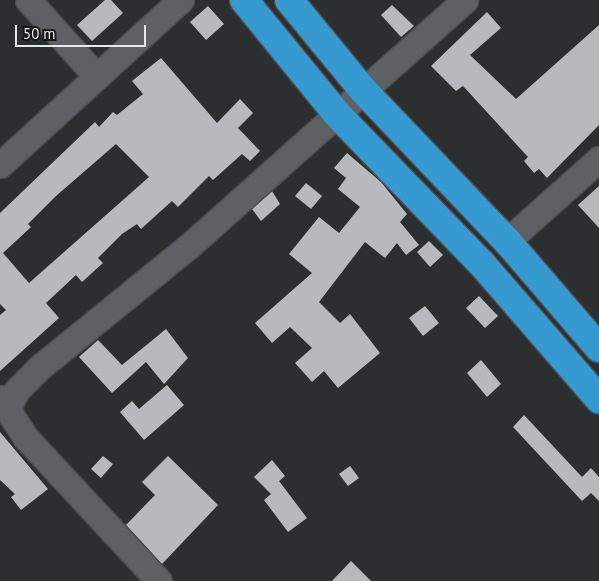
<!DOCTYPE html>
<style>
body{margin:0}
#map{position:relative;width:599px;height:581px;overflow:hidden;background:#2c2f30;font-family:"PT Sans",sans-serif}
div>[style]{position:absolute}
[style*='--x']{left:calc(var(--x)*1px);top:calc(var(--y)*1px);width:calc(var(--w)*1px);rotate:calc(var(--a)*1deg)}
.building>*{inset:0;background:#b7babc}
.roads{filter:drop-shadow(1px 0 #4c4e4f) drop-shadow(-1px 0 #4c4e4f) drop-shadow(0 1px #4c4e4f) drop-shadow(0 -1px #4c4e4f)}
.minor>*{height:25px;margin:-12.5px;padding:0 12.5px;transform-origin:12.5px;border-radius:12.5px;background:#5e6163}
.highway>*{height:28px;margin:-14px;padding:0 14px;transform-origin:14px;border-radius:14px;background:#369ad1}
span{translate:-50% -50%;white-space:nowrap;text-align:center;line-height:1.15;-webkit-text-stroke:5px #161717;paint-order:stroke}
.scale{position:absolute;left:15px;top:25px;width:131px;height:22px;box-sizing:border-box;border:2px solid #e8e9ea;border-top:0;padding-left:6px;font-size:15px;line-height:18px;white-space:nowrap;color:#e8e9ea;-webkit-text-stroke:4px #161717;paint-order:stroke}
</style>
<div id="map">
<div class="building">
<i style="clip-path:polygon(105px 0,111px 0,123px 13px,92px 41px,77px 25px)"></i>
<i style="clip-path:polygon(392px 5px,414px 26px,401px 37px,381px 15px)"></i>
<i style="clip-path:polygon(208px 6px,224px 24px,206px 40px,190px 22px)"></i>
<i style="clip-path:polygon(487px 12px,501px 28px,470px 55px,516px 99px,599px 25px,599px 125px,547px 178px,539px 169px,534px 173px,524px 161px,528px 157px,463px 86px,456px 91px,431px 66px)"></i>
<i style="clip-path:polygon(evenodd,161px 58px,217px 123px,240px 99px,253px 113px,238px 128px,260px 151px,250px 161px,242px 154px,213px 180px,209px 176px,178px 207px,172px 201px,141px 229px,137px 224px,122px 234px,98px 258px,103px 263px,82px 282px,76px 275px,46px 303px,59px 318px,0 371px,0 315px,6px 310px,0 304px,0 213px,95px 122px,99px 127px,113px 112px,117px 115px,143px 94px,132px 81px,161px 58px,116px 144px,149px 177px,29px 283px,3px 253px,31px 227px,28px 224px,56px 196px,116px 144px)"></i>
<i style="clip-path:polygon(347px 153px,381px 182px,407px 214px,400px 222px,419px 245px,406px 255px,397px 243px,385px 258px,365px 242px,319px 302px,340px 323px,350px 314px,380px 353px,338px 388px,324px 371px,312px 382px,295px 363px,312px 348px,290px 327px,272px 343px,255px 323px,312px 273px,289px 254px,319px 217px,339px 233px,360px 207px,338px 189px,346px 178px,334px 168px)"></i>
<i style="clip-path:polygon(306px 183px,322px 196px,311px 209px,295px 196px)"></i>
<i style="clip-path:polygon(599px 186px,599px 228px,578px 205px)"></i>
<i style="clip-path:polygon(272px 191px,280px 204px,261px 221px,252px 209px)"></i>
<i style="clip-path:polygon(429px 241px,443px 255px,430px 267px,417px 252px)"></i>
<i style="clip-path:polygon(479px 296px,498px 316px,485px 328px,466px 308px)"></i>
<i style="clip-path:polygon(425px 306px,439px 323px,423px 336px,409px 318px)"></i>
<i style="clip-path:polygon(166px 329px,188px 358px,164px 384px,146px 362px,112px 393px,79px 357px,98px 340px,122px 365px)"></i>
<i style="clip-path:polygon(481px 360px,501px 384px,487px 397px,467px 373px)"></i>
<i style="clip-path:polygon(167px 385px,184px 405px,144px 440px,120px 412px,132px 401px,139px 409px)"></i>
<i style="clip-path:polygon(524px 415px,582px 477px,591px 468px,599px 477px,599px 501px,591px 493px,582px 501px,513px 427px)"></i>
<i style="clip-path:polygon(0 432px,48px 489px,21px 510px,11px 497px,15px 494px,0 480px)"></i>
<i style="clip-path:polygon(103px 456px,113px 464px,101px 478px,91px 469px)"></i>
<i style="clip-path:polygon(168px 456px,218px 505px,162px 564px,126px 525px,155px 495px,142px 482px)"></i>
<i style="clip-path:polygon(272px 460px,285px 476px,279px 481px,307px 518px,288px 532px,264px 500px,271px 494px,254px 477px)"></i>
<i style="clip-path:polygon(350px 466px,359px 478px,348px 486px,339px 474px)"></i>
<i style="clip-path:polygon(351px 561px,371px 581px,332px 581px)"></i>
</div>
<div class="roads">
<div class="minor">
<i style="--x:28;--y:0;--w:103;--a:48.1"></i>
<i style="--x:0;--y:165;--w:245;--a:-42.4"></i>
<i style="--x:507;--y:241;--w:123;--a:-41.7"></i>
<i style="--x:0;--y:398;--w:48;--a:57"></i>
<i style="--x:26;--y:438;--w:195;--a:47.1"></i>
<i style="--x:9;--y:407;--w:17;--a:-66"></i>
<i style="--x:16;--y:391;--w:34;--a:-45"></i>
<i style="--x:40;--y:367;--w:192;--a:-39.1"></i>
<i style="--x:189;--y:246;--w:370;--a:-41.7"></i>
</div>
<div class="highway">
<i style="--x:244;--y:0;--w:146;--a:50.8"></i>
<i style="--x:336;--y:113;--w:210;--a:46"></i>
<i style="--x:482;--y:264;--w:179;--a:49.1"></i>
<i style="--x:289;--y:0;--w:117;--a:50.6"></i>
<i style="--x:363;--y:90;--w:209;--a:46.4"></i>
<i style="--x:507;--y:241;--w:141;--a:49.3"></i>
</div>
</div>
<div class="scale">50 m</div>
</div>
